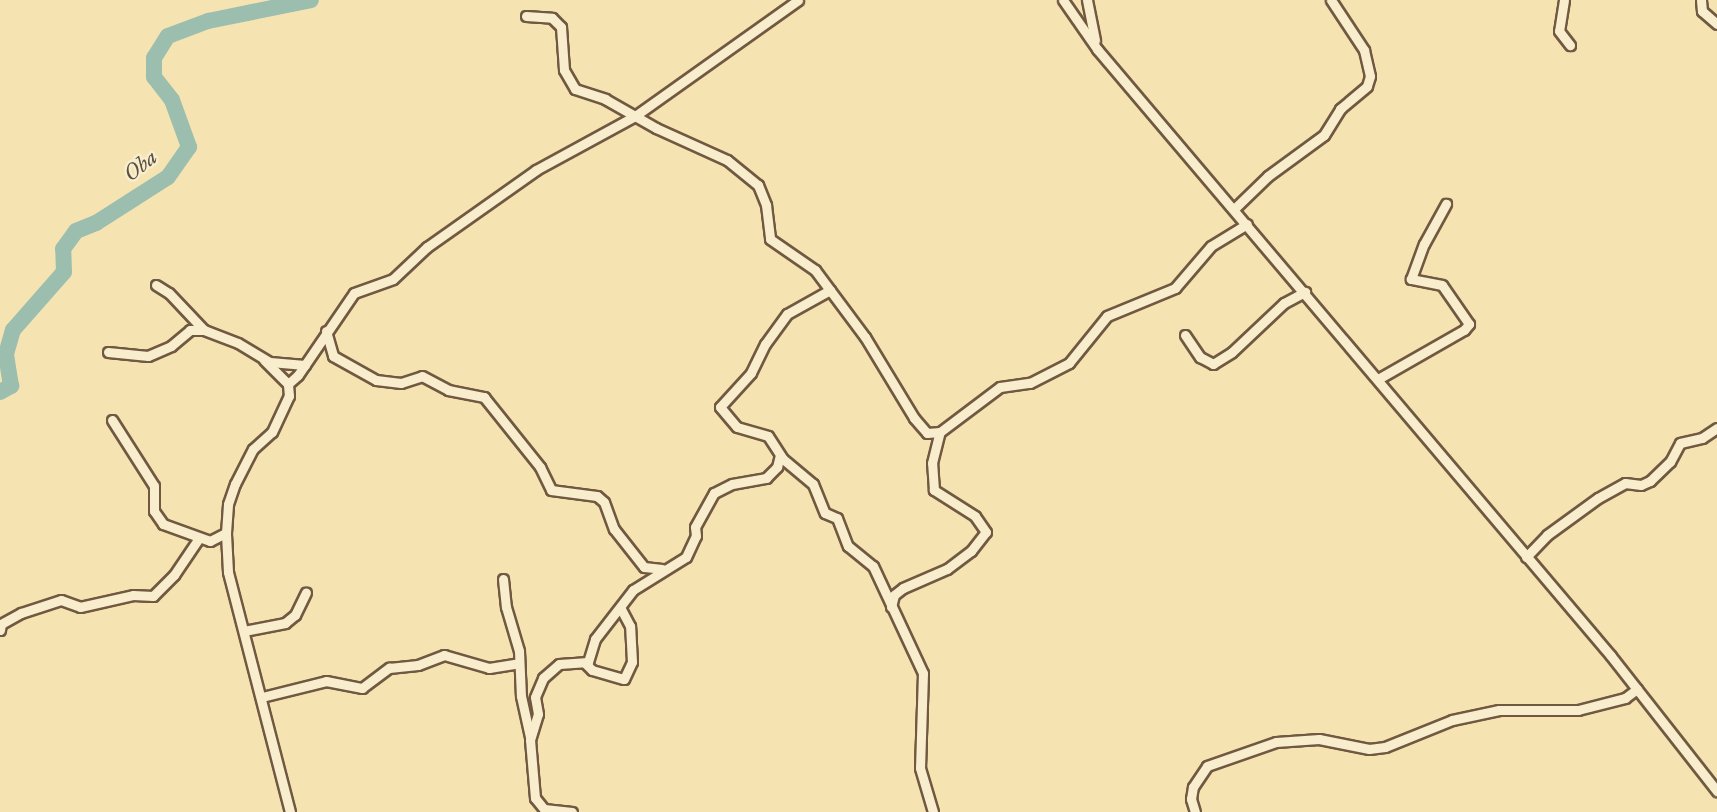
<!DOCTYPE html>
<style>
body{margin:0}
#map{position:relative;width:1717px;height:812px;overflow:hidden;background:#f5e4b1;font-family:"IM FELL Great Primer",serif}
div>[style]{position:absolute}
[style*='--x']{left:calc(var(--x)*1px);top:calc(var(--y)*1px);width:calc(var(--w)*1px);rotate:calc(var(--a)*1deg)}
.river>*{height:16px;margin:-8px;padding:0 8px;transform-origin:8px;border-radius:8px;background:#9cbeaf}
.roads{filter:drop-shadow(2px 0 #715941) drop-shadow(-2px 0 #715941) drop-shadow(0 2px #715941) drop-shadow(0 -2px #715941)}
.minor>*{height:9px;margin:-4.5px;padding:0 4.5px;transform-origin:4.5px;border-radius:4.5px;background:#f8edcc}
span{translate:-50% -50%;white-space:nowrap;text-align:center;line-height:1.15;-webkit-text-stroke:5px #f8edcc;paint-order:stroke}
.water-label{font-size:22px;color:#5b5041;font-style:italic}
</style>
<div id="map">
<div class="river">
<i style="--x:0;--y:392;--w:13;--a:-29"></i>
<i style="--x:11;--y:386;--w:32;--a:-99"></i>
<i style="--x:6;--y:354;--w:25;--a:-74"></i>
<i style="--x:13;--y:330;--w:77;--a:-48.7"></i>
<i style="--x:64;--y:272;--w:23;--a:-92"></i>
<i style="--x:63;--y:249;--w:22;--a:-54"></i>
<i style="--x:76;--y:231;--w:22;--a:-22"></i>
<i style="--x:96;--y:223;--w:85;--a:-32.6"></i>
<i style="--x:168;--y:177;--w:37;--a:-55"></i>
<i style="--x:189;--y:147;--w:50;--a:-109.9"></i>
<i style="--x:172;--y:100;--w:29;--a:-128"></i>
<i style="--x:154;--y:77;--w:19;--a:-90"></i>
<i style="--x:154;--y:58;--w:26;--a:-58"></i>
<i style="--x:168;--y:36;--w:43;--a:-20.6"></i>
<i style="--x:208;--y:21;--w:105;--a:-11.5"></i>
</div>
<div class="roads">
<div class="minor">
<i style="--x:1063;--y:0;--w:60;--a:55.2"></i>
<i style="--x:1097;--y:49;--w:795;--a:49.74"></i>
<i style="--x:1611;--y:656;--w:172;--a:51.9"></i>
<i style="--x:1087;--y:0;--w:41;--a:78.7"></i>
<i style="--x:1564;--y:0;--w:31;--a:99"></i>
<i style="--x:1559;--y:31;--w:18;--a:52"></i>
<i style="--x:1701;--y:0;--w:11;--a:85"></i>
<i style="--x:1702;--y:11;--w:20;--a:41"></i>
<i style="--x:526;--y:16;--w:26;--a:4"></i>
<i style="--x:552;--y:18;--w:13;--a:45"></i>
<i style="--x:561;--y:27;--w:43;--a:86"></i>
<i style="--x:564;--y:70;--w:22;--a:60"></i>
<i style="--x:575;--y:89;--w:32;--a:18"></i>
<i style="--x:605;--y:99;--w:59;--a:29.6"></i>
<i style="--x:656;--y:128;--w:78;--a:24.3"></i>
<i style="--x:727;--y:160;--w:40;--a:39"></i>
<i style="--x:758;--y:185;--w:22;--a:68"></i>
<i style="--x:766;--y:205;--w:34;--a:83"></i>
<i style="--x:770;--y:239;--w:55;--a:34.6"></i>
<i style="--x:815;--y:270;--w:84;--a:53.3"></i>
<i style="--x:865;--y:337;--w:95;--a:58.8"></i>
<i style="--x:914;--y:418;--w:20;--a:49"></i>
<i style="--x:927;--y:433;--w:13;--a:-4"></i>
<i style="--x:1234;--y:209;--w:47;--a:-44.1"></i>
<i style="--x:1268;--y:176;--w:69;--a:-36.2"></i>
<i style="--x:1324;--y:135;--w:31;--a:-58"></i>
<i style="--x:1340;--y:109;--w:35;--a:-40"></i>
<i style="--x:1367;--y:86;--w:10;--a:-73"></i>
<i style="--x:1370;--y:76;--w:27;--a:-103"></i>
<i style="--x:1364;--y:50;--w:60;--a:-123.4"></i>
<i style="--x:156;--y:285;--w:15;--a:32"></i>
<i style="--x:169;--y:293;--w:51;--a:46.6"></i>
<i style="--x:204;--y:330;--w:36;--a:21"></i>
<i style="--x:238;--y:343;--w:37;--a:31"></i>
<i style="--x:270;--y:362;--w:35;--a:5"></i>
<i style="--x:830;--y:290;--w:49;--a:150.8"></i>
<i style="--x:787;--y:314;--w:37;--a:126"></i>
<i style="--x:765;--y:344;--w:32;--a:116"></i>
<i style="--x:751;--y:373;--w:46;--a:132.4"></i>
<i style="--x:720;--y:407;--w:26;--a:50"></i>
<i style="--x:737;--y:427;--w:32;--a:16"></i>
<i style="--x:768;--y:436;--w:27;--a:57"></i>
<i style="--x:783;--y:459;--w:39;--a:40"></i>
<i style="--x:813;--y:484;--w:31;--a:68"></i>
<i style="--x:825;--y:513;--w:13;--a:23"></i>
<i style="--x:837;--y:518;--w:30;--a:69"></i>
<i style="--x:848;--y:546;--w:32;--a:39"></i>
<i style="--x:873;--y:566;--w:118;--a:65"></i>
<i style="--x:923;--y:673;--w:95;--a:91.8"></i>
<i style="--x:920;--y:768;--w:46;--a:73.5"></i>
<i style="--x:326;--y:331;--w:26;--a:74"></i>
<i style="--x:333;--y:356;--w:49;--a:29.2"></i>
<i style="--x:376;--y:380;--w:25;--a:7"></i>
<i style="--x:401;--y:383;--w:22;--a:-18"></i>
<i style="--x:422;--y:376;--w:30;--a:28"></i>
<i style="--x:448;--y:390;--w:37;--a:11"></i>
<i style="--x:484;--y:397;--w:90;--a:51.3"></i>
<i style="--x:540;--y:467;--w:25;--a:64"></i>
<i style="--x:551;--y:490;--w:46;--a:7.4"></i>
<i style="--x:597;--y:496;--w:9;--a:41"></i>
<i style="--x:604;--y:502;--w:29;--a:70"></i>
<i style="--x:614;--y:529;--w:48;--a:51.7"></i>
<i style="--x:644;--y:567;--w:18;--a:6"></i>
<i style="--x:1185;--y:335;--w:27;--a:56"></i>
<i style="--x:1200;--y:357;--w:15;--a:28"></i>
<i style="--x:1213;--y:364;--w:22;--a:-32"></i>
<i style="--x:1232;--y:352;--w:71;--a:-43.3"></i>
<i style="--x:1284;--y:303;--w:24;--a:-28"></i>
<i style="--x:108;--y:352;--w:40;--a:5.7"></i>
<i style="--x:148;--y:356;--w:25;--a:-23"></i>
<i style="--x:171;--y:346;--w:25;--a:-40"></i>
<i style="--x:190;--y:330;--w:14;--a:0"></i>
<i style="--x:264;--y:360;--w:34;--a:45"></i>
<i style="--x:1378;--y:379;--w:99;--a:-29.7"></i>
<i style="--x:1464;--y:330;--w:8;--a:-50"></i>
<i style="--x:1469;--y:324;--w:47;--a:-124.7"></i>
<i style="--x:1442;--y:285;--w:32;--a:-169"></i>
<i style="--x:1411;--y:279;--w:37;--a:-70"></i>
<i style="--x:1424;--y:244;--w:46;--a:-61.2"></i>
<i style="--x:112;--y:420;--w:78;--a:57.5"></i>
<i style="--x:154;--y:486;--w:25;--a:90"></i>
<i style="--x:154;--y:511;--w:16;--a:55"></i>
<i style="--x:163;--y:524;--w:50;--a:19.9"></i>
<i style="--x:210;--y:541;--w:18;--a:-27"></i>
<i style="--x:1526;--y:557;--w:30;--a:-46"></i>
<i style="--x:1547;--y:535;--w:63;--a:-36"></i>
<i style="--x:1598;--y:498;--w:31;--a:-29"></i>
<i style="--x:1625;--y:483;--w:16;--a:7"></i>
<i style="--x:1641;--y:485;--w:10;--a:-24"></i>
<i style="--x:1650;--y:481;--w:28;--a:-44"></i>
<i style="--x:1670;--y:462;--w:21;--a:-62"></i>
<i style="--x:1680;--y:443;--w:23;--a:-13"></i>
<i style="--x:1702;--y:438;--w:18;--a:-34"></i>
<i style="--x:503;--y:579;--w:28;--a:84"></i>
<i style="--x:506;--y:607;--w:46;--a:73.5"></i>
<i style="--x:519;--y:651;--w:45;--a:87.5"></i>
<i style="--x:521;--y:696;--w:42;--a:77.6"></i>
<i style="--x:891;--y:607;--w:12;--a:-76"></i>
<i style="--x:894;--y:595;--w:11;--a:-38"></i>
<i style="--x:903;--y:588;--w:48;--a:-23.4"></i>
<i style="--x:947;--y:569;--w:30;--a:-37"></i>
<i style="--x:971;--y:551;--w:24;--a:-52"></i>
<i style="--x:986;--y:532;--w:19;--a:-125"></i>
<i style="--x:975;--y:516;--w:49;--a:-147.6"></i>
<i style="--x:934;--y:490;--w:27;--a:-94"></i>
<i style="--x:932;--y:463;--w:32;--a:-76"></i>
<i style="--x:940;--y:432;--w:75;--a:-36.9"></i>
<i style="--x:1000;--y:387;--w:30;--a:-8"></i>
<i style="--x:1030;--y:383;--w:44;--a:-27.1"></i>
<i style="--x:1069;--y:363;--w:60;--a:-51"></i>
<i style="--x:1107;--y:316;--w:74;--a:-22.4"></i>
<i style="--x:1175;--y:288;--w:55;--a:-49.4"></i>
<i style="--x:1211;--y:246;--w:42;--a:-31.4"></i>
<i style="--x:0;--y:630;--w:6;--a:-81"></i>
<i style="--x:1;--y:624;--w:23;--a:-29"></i>
<i style="--x:21;--y:613;--w:42;--a:-18"></i>
<i style="--x:61;--y:600;--w:20;--a:20"></i>
<i style="--x:80;--y:607;--w:54;--a:-12.8"></i>
<i style="--x:133;--y:595;--w:20;--a:3"></i>
<i style="--x:153;--y:596;--w:30;--a:-45"></i>
<i style="--x:174;--y:575;--w:45;--a:-56"></i>
<i style="--x:244;--y:631;--w:42;--a:-11"></i>
<i style="--x:285;--y:623;--w:13;--a:-39"></i>
<i style="--x:295;--y:615;--w:25;--a:-64"></i>
<i style="--x:585;--y:663;--w:10;--a:45"></i>
<i style="--x:592;--y:670;--w:33;--a:16"></i>
<i style="--x:624;--y:679;--w:19;--a:-65"></i>
<i style="--x:632;--y:662;--w:36;--a:-93"></i>
<i style="--x:630;--y:626;--w:19;--a:-118"></i>
<i style="--x:262;--y:697;--w:66;--a:-14"></i>
<i style="--x:326;--y:681;--w:37;--a:11"></i>
<i style="--x:362;--y:688;--w:34;--a:-37"></i>
<i style="--x:389;--y:668;--w:29;--a:-6"></i>
<i style="--x:418;--y:665;--w:28;--a:-21"></i>
<i style="--x:444;--y:655;--w:47;--a:16.1"></i>
<i style="--x:489;--y:668;--w:30;--a:-9"></i>
<i style="--x:290;--y:812;--w:248;--a:-104.5"></i>
<i style="--x:228;--y:572;--w:39;--a:-93"></i>
<i style="--x:226;--y:533;--w:29;--a:-86"></i>
<i style="--x:228;--y:504;--w:21;--a:-71"></i>
<i style="--x:235;--y:484;--w:39;--a:-63"></i>
<i style="--x:253;--y:449;--w:25;--a:-42"></i>
<i style="--x:272;--y:432;--w:40;--a:-65"></i>
<i style="--x:289;--y:396;--w:12;--a:-95"></i>
<i style="--x:288;--y:384;--w:13;--a:-42"></i>
<i style="--x:298;--y:375;--w:99;--a:-55.7"></i>
<i style="--x:354;--y:293;--w:41;--a:-19.7"></i>
<i style="--x:393;--y:279;--w:47;--a:-43.3"></i>
<i style="--x:427;--y:247;--w:133;--a:-35.2"></i>
<i style="--x:536;--y:170;--w:113;--a:-28.6"></i>
<i style="--x:635;--y:116;--w:200;--a:-35.4"></i>
<i style="--x:572;--y:812;--w:28;--a:-174"></i>
<i style="--x:544;--y:809;--w:14;--a:-129"></i>
<i style="--x:535;--y:798;--w:58;--a:-94.9"></i>
<i style="--x:530;--y:740;--w:27;--a:-73"></i>
<i style="--x:538;--y:714;--w:17;--a:-100"></i>
<i style="--x:535;--y:697;--w:21;--a:-67"></i>
<i style="--x:543;--y:678;--w:21;--a:-41"></i>
<i style="--x:559;--y:664;--w:29;--a:-4"></i>
<i style="--x:588;--y:662;--w:24;--a:-73"></i>
<i style="--x:595;--y:639;--w:62;--a:-52.2"></i>
<i style="--x:633;--y:590;--w:62;--a:-31.9"></i>
<i style="--x:686;--y:557;--w:23;--a:-65"></i>
<i style="--x:696;--y:536;--w:9;--a:-96"></i>
<i style="--x:695;--y:527;--w:39;--a:-61"></i>
<i style="--x:714;--y:493;--w:20;--a:-27"></i>
<i style="--x:732;--y:484;--w:35;--a:-10"></i>
<i style="--x:766;--y:478;--w:16;--a:-45"></i>
<i style="--x:777;--y:467;--w:12;--a:-76"></i>
<i style="--x:1195;--y:812;--w:14;--a:-107"></i>
<i style="--x:1191;--y:799;--w:12;--a:-81"></i>
<i style="--x:1193;--y:787;--w:25;--a:-56"></i>
<i style="--x:1207;--y:766;--w:73;--a:-19.2"></i>
<i style="--x:1276;--y:742;--w:43;--a:-4"></i>
<i style="--x:1319;--y:739;--w:51;--a:11.3"></i>
<i style="--x:1369;--y:749;--w:16;--a:-7"></i>
<i style="--x:1385;--y:747;--w:72;--a:-21.9"></i>
<i style="--x:1452;--y:720;--w:48;--a:-12"></i>
<i style="--x:1499;--y:710;--w:79;--a:0"></i>
<i style="--x:1578;--y:710;--w:49;--a:-14.3"></i>
<i style="--x:1625;--y:698;--w:15;--a:-37"></i>
</div>
</div>
<div class="water-label">
<span style="left:140px;top:165px;rotate:-38deg">Oba</span>
</div>
</div>
